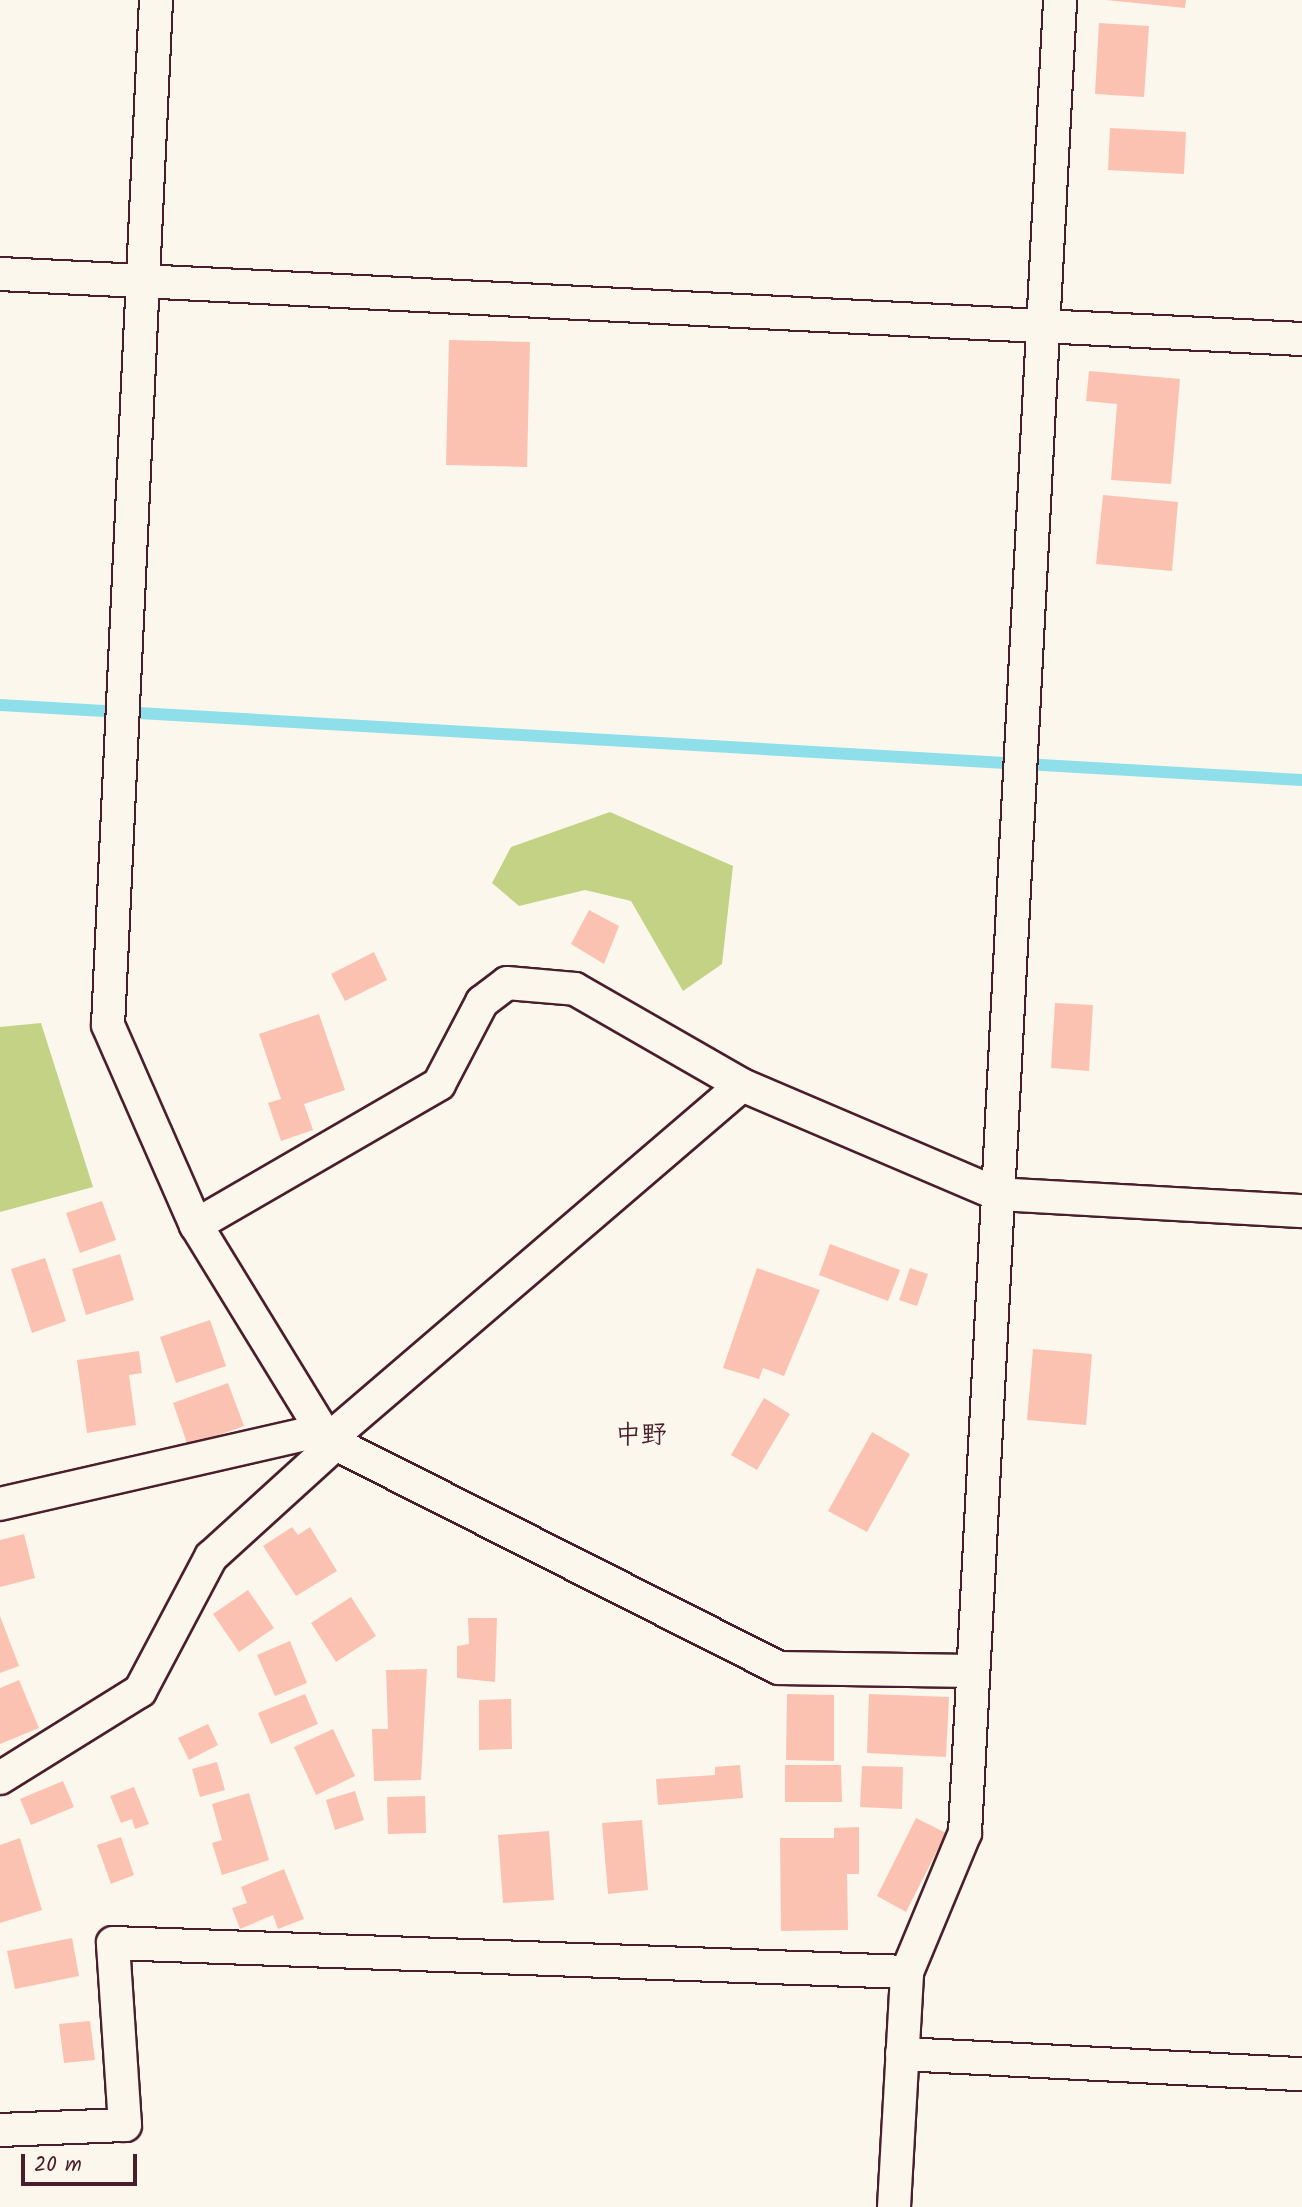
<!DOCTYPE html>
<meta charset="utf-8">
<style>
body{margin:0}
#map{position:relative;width:1302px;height:2207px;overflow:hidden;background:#fbf7ec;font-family:Kalam,"Klee One",sans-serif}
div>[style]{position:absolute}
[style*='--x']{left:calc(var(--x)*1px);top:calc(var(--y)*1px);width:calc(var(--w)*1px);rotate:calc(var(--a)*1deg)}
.green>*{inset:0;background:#c4d286}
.stream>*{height:12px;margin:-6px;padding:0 6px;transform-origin:6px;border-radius:6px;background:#8edfea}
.building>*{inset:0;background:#fbc2b2}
.roads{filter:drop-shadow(2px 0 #4a1f2b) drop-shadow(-2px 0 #4a1f2b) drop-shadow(0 2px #4a1f2b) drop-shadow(0 -2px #4a1f2b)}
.minor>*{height:32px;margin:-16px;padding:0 16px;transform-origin:16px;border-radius:16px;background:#fbf7ec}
span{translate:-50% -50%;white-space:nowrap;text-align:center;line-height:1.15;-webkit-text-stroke:5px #fbf7ec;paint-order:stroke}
.quarter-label{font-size:26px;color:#4a1f2b;font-weight:700}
.scale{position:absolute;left:21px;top:2154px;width:116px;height:32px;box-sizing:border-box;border:4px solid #4a1f2b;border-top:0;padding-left:9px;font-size:21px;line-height:24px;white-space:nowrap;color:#4a1f2b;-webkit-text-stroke:5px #fbf7ec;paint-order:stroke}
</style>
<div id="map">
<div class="green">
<i style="clip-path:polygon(610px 812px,733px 866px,722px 964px,683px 991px,631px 901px,585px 890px,519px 906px,492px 883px,511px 847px)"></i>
<i style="clip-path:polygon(41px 1023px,93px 1187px,0 1212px,0 1027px)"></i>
</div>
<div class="stream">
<i style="--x:0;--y:705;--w:1304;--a:3.3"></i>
</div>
<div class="building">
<i style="clip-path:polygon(1106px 0,1186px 0,1185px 8px)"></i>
<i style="clip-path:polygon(1099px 23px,1149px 26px,1144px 97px,1095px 94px)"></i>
<i style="clip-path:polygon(1110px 128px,1186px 132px,1184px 174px,1108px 170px)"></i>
<i style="clip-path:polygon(449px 340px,530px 342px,527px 467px,446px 465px)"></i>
<i style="clip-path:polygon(1089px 371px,1180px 379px,1171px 484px,1111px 480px,1117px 404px,1086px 401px)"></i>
<i style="clip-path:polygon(1103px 495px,1178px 502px,1172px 571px,1096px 564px)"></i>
<i style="clip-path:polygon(589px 910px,619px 926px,604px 964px,571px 944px)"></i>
<i style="clip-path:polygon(374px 952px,387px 980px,345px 1001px,331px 974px)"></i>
<i style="clip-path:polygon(1055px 1003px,1093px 1005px,1089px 1071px,1051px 1068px)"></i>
<i style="clip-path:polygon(319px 1014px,345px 1090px,304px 1104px,313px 1130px,281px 1141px,268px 1103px,281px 1099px,259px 1034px)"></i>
<i style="clip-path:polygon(102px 1201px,116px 1240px,80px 1253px,66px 1213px)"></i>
<i style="clip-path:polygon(830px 1244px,900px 1270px,888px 1301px,819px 1275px)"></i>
<i style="clip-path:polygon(120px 1254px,134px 1300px,86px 1315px,72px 1269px)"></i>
<i style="clip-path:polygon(45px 1258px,66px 1321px,32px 1333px,11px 1269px)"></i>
<i style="clip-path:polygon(757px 1268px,820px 1290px,784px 1376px,763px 1368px,759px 1379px,723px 1368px)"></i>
<i style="clip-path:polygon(910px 1268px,928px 1274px,917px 1306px,899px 1300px)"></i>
<i style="clip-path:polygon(210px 1320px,226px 1366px,176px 1383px,160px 1337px)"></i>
<i style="clip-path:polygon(1033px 1349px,1092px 1354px,1086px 1425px,1027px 1420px)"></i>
<i style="clip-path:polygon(139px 1351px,142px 1373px,129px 1375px,136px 1425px,87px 1433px,77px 1360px)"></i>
<i style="clip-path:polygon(228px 1383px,244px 1426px,188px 1446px,173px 1403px)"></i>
<i style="clip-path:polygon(764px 1398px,790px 1414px,757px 1470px,731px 1455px)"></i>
<i style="clip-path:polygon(872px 1432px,910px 1454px,867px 1532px,828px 1511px)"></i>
<i style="clip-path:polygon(292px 1527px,298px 1535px,310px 1527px,337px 1571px,296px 1596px,263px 1546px)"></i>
<i style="clip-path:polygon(24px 1534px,35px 1578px,0 1587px,0 1540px)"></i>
<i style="clip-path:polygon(248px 1590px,274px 1628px,239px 1652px,213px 1614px)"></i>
<i style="clip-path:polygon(351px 1597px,376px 1636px,336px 1662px,311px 1623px)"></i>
<i style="clip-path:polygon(0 1616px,19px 1666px,0 1673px)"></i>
<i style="clip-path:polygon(468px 1618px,497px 1618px,495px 1682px,457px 1678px,457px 1646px,469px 1644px)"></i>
<i style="clip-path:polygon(290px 1641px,307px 1683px,275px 1696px,257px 1655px)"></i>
<i style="clip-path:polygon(427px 1669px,421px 1780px,374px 1781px,372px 1729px,388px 1729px,386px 1670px)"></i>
<i style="clip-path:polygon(19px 1680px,39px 1728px,0 1744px,0 1688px)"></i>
<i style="clip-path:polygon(305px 1694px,318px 1724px,271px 1744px,258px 1713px)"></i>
<i style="clip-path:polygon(787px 1694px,834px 1695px,834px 1761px,786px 1760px)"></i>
<i style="clip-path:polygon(869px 1694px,949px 1697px,946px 1757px,867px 1753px)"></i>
<i style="clip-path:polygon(511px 1699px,512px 1749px,479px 1750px,479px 1700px)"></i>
<i style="clip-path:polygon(208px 1724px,218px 1745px,189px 1760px,178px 1738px)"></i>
<i style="clip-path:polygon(333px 1729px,355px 1776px,316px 1795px,294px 1747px)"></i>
<i style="clip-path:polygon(217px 1762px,225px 1790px,200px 1797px,192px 1769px)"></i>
<i style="clip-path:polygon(740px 1765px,743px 1798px,658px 1805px,656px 1779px,715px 1775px,715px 1767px)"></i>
<i style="clip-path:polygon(785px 1765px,841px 1765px,842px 1802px,785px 1802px)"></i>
<i style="clip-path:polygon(862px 1766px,903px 1767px,902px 1809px,860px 1807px)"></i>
<i style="clip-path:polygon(63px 1781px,74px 1807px,31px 1825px,20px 1799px)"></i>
<i style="clip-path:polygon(134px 1787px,149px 1824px,135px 1829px,132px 1819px,121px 1823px,110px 1796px)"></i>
<i style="clip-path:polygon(355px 1791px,364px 1820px,335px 1830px,326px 1800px)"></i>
<i style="clip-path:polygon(249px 1793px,269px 1860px,222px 1875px,212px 1843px,222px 1840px,212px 1804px)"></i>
<i style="clip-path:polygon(425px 1796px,426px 1833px,388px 1834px,387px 1797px)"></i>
<i style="clip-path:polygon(916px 1818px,946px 1833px,906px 1912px,877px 1896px)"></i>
<i style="clip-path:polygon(642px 1820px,648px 1890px,608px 1894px,602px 1823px)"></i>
<i style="clip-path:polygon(859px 1827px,859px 1874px,847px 1874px,848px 1930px,781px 1931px,780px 1838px,834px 1838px,834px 1828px)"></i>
<i style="clip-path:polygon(549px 1831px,554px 1900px,503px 1903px,498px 1835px)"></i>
<i style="clip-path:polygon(121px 1837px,134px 1875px,111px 1884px,97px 1845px)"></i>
<i style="clip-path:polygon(20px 1838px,42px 1910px,0 1923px,0 1845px)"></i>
<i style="clip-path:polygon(284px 1869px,304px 1919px,278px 1929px,273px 1915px,240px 1929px,232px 1908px,247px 1903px,241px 1887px)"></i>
<i style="clip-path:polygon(72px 1938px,79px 1976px,15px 1989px,7px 1951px)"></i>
<i style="clip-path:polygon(90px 2021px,95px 2060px,64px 2063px,59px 2024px)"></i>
</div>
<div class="roads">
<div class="minor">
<i style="--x:156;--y:0;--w:1026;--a:92.68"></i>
<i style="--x:108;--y:1025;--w:219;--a:66.3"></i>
<i style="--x:196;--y:1225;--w:252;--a:58.5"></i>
<i style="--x:328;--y:1440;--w:505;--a:26.82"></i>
<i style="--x:779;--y:1668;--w:194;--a:0.9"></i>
<i style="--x:0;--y:274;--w:1304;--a:2.86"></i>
<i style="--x:196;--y:1225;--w:281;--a:-30.1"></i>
<i style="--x:439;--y:1084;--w:93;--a:-62.3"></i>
<i style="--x:482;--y:1002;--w:31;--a:-37"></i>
<i style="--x:507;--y:983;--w:68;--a:5"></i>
<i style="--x:575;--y:989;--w:193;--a:29.9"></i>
<i style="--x:328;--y:1440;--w:545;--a:-40.61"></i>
<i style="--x:742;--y:1085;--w:277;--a:23.1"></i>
<i style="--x:997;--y:1194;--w:305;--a:3.2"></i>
<i style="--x:0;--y:1504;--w:330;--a:-12.9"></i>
<i style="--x:0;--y:1778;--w:165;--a:-31.9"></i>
<i style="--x:140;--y:1691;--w:152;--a:-62.1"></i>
<i style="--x:211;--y:1557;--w:168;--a:-42.3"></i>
<i style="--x:902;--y:2054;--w:400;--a:2.9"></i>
<i style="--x:0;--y:2130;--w:125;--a:-2.3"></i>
<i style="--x:125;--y:2125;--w:182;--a:-93.8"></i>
<i style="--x:113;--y:1943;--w:795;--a:2.09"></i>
<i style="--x:894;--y:2207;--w:235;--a:-86.8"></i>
<i style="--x:907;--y:1972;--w:151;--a:-67.4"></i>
<i style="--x:965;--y:1833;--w:1835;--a:-87.03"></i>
</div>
</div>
<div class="quarter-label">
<span style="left:641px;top:1437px">中野</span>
</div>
<div class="scale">20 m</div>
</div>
